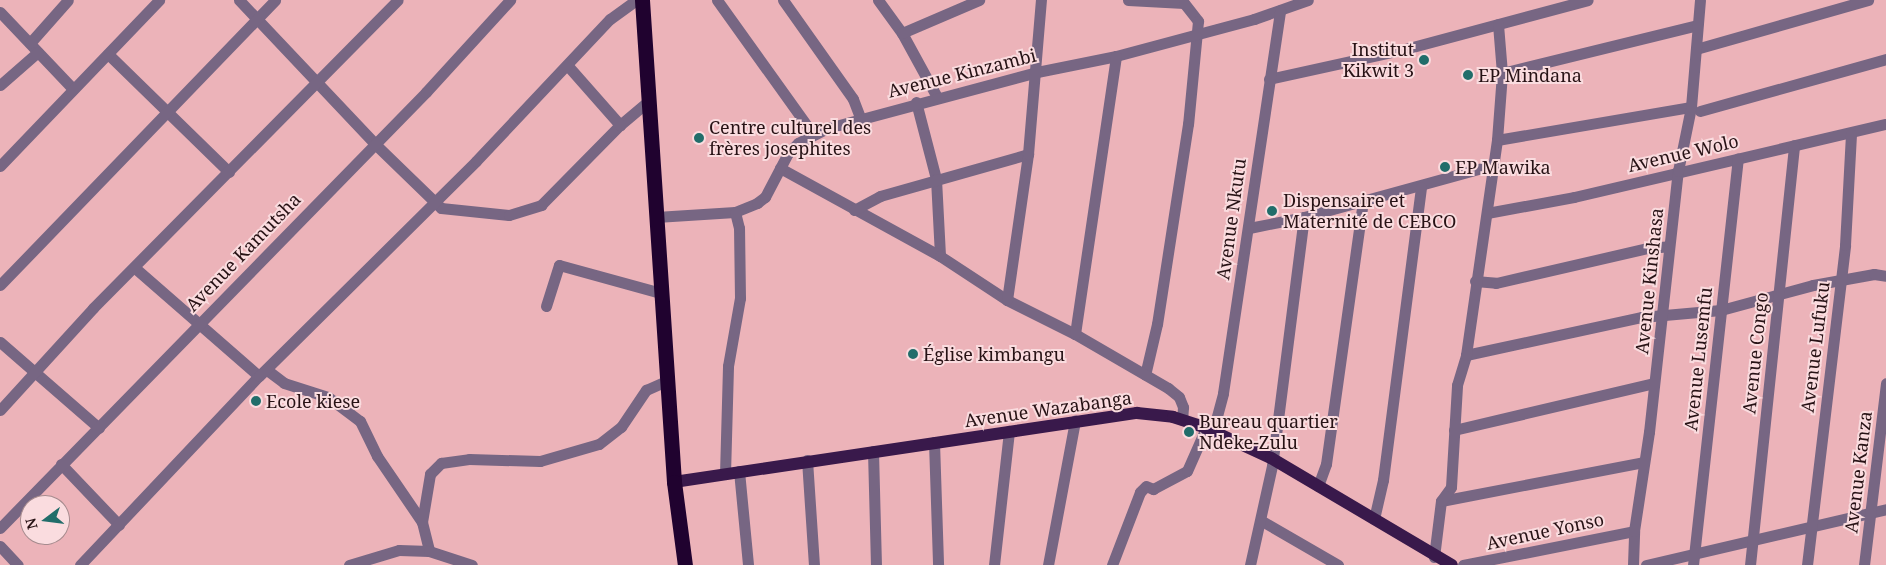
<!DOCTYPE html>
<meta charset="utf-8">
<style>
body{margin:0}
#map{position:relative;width:1886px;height:565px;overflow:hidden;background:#ecb3b9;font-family:"Noto Serif",serif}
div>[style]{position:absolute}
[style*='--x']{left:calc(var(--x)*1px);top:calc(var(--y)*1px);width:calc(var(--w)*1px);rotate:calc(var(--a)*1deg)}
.minor>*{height:11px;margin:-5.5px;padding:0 5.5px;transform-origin:5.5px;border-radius:5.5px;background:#776683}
.major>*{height:12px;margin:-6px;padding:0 6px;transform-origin:6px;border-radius:6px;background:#39194b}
.highway>*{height:15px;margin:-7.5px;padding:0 7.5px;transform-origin:7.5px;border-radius:7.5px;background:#20022f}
.dots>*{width:14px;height:14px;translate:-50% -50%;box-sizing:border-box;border:2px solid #fadcdf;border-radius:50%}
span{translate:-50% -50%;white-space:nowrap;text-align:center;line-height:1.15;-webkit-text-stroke:4px #fadcdf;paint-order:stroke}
.poi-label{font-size:18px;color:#271215}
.right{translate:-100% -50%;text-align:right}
.left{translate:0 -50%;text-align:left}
.street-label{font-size:18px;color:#271215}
.north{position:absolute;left:20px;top:495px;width:50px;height:50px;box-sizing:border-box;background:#fadcdf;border:1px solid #a68b8e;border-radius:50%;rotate:255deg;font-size:14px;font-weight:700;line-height:20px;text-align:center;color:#271215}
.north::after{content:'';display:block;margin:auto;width:18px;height:22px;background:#216d6a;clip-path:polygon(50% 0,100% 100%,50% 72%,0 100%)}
</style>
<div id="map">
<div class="minor">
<i style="--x:239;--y:0;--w:197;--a:46.6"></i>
<i style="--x:374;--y:143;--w:93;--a:44.1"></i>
<i style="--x:441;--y:208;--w:68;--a:5.9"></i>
<i style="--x:509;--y:215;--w:34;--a:-17"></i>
<i style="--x:541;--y:205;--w:112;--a:-45.4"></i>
<i style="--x:620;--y:125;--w:38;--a:-40"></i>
<i style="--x:717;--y:0;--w:165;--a:54.4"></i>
<i style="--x:783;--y:0;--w:121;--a:54.7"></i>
<i style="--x:853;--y:99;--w:19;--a:69"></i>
<i style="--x:878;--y:0;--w:41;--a:54"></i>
<i style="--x:902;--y:33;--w:73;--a:61.3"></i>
<i style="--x:1128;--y:0;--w:56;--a:3.1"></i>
<i style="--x:1184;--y:3;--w:23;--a:52"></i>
<i style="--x:1198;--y:21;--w:103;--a:95.5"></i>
<i style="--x:1188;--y:124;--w:202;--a:98.8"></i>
<i style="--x:1157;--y:324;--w:52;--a:103.2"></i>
<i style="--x:0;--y:12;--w:106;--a:46.5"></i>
<i style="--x:902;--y:33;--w:84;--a:-23.2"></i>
<i style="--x:30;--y:43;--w:57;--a:-48.5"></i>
<i style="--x:1696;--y:49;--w:179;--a:-15.9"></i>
<i style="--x:108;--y:54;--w:169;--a:44.3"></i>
<i style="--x:568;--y:66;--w:79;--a:48.6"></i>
<i style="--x:1502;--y:73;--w:201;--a:-13.8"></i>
<i style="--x:1269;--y:79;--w:139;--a:-12.4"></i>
<i style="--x:1405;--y:49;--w:189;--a:-15"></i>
<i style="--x:0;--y:85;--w:50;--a:-41"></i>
<i style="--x:916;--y:102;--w:80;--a:75.4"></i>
<i style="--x:936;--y:179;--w:77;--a:87"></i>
<i style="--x:1700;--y:111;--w:193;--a:-15.6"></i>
<i style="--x:1497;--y:140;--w:197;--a:-9.7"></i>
<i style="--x:0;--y:166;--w:230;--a:-46.2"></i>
<i style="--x:780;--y:168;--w:183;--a:28.8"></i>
<i style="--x:940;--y:256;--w:80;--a:33.3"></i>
<i style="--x:1007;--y:300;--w:76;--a:26.6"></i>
<i style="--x:1075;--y:334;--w:108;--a:30.1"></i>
<i style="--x:1168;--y:388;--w:14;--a:39"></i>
<i style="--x:1179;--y:397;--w:11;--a:68"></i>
<i style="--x:1183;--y:407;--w:13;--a:94"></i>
<i style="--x:854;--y:210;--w:30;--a:-28"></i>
<i style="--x:880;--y:196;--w:154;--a:-15.8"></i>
<i style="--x:1487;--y:213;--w:88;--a:-10.4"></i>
<i style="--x:1574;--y:197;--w:320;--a:-13.2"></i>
<i style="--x:656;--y:217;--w:79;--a:-3.6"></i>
<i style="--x:735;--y:212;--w:24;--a:-22"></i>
<i style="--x:757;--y:203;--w:10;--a:-37"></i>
<i style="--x:765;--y:197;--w:50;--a:-62.4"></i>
<i style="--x:788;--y:153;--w:14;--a:-45"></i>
<i style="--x:798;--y:143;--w:34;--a:-27"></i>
<i style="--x:828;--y:128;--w:216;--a:-15"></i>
<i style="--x:1037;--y:72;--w:81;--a:-11.4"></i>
<i style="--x:1116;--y:56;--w:143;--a:-15"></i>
<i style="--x:1254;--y:19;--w:57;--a:-19.4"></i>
<i style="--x:1249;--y:228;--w:56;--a:-11.3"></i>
<i style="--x:1304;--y:217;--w:196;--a:-15.4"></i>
<i style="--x:135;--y:268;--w:164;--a:41.1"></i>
<i style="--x:1475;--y:281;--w:21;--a:5"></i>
<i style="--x:1496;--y:283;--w:156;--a:-13"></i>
<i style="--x:1648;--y:248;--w:21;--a:-5"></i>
<i style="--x:0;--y:285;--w:396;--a:-46"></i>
<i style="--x:1007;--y:300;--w:148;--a:-81.8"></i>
<i style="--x:1028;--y:154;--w:155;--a:-85.2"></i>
<i style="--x:546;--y:306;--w:43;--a:-72.4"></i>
<i style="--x:559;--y:265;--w:106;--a:15.4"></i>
<i style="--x:1075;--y:334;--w:281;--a:-81.6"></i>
<i style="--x:0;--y:342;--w:131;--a:41"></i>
<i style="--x:1466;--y:355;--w:180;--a:-12.2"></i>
<i style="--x:1642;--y:317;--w:79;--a:-5.1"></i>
<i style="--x:1721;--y:310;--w:95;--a:-15.2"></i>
<i style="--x:1813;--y:285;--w:62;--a:-10.2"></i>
<i style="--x:1874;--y:274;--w:12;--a:9"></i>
<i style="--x:267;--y:370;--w:21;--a:37"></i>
<i style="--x:284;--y:383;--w:46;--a:17.7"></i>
<i style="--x:328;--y:397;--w:40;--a:37"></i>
<i style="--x:360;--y:421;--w:39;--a:64"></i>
<i style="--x:377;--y:456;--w:80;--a:55.7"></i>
<i style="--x:422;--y:522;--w:30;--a:76"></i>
<i style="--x:0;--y:410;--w:138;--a:-47.6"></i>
<i style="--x:93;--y:308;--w:433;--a:-45.3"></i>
<i style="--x:1454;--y:430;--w:205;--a:-13.2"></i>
<i style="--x:1213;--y:431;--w:39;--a:-75"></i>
<i style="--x:1223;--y:393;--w:387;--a:-81.5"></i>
<i style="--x:934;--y:442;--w:123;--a:88.1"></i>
<i style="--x:873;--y:451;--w:114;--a:88.5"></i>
<i style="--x:807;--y:460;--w:105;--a:86.2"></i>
<i style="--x:61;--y:464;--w:84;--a:46.4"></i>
<i style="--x:739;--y:471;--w:94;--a:84.5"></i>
<i style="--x:725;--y:474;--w:108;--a:-88.4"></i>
<i style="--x:728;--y:366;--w:69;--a:-80"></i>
<i style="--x:740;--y:298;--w:70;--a:-90.8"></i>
<i style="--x:739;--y:228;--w:16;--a:-104"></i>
<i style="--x:1318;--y:486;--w:23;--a:-70"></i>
<i style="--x:1326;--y:464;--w:266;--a:-82"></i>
<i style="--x:1441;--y:501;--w:206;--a:-10.9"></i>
<i style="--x:1374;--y:519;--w:40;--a:-77"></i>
<i style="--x:1383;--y:480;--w:295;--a:-82.6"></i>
<i style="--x:1262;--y:521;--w:88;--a:30.1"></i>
<i style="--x:422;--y:522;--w:49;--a:-80.5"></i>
<i style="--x:430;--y:474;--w:16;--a:-45"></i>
<i style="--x:441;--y:463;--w:28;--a:-8"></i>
<i style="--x:469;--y:459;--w:71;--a:1.6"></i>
<i style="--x:540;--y:461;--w:61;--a:-16.1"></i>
<i style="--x:599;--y:444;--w:28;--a:-38"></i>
<i style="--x:621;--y:427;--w:45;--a:-56"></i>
<i style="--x:646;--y:390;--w:24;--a:-24"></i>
<i style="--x:0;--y:528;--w:610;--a:-45.66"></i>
<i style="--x:426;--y:92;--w:125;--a:-47.6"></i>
<i style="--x:0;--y:546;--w:26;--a:47"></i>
<i style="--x:1434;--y:557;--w:56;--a:-82.9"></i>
<i style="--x:1441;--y:501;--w:17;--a:-54"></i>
<i style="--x:1451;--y:487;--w:102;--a:-86.6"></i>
<i style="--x:1457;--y:385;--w:31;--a:-73"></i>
<i style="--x:1466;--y:355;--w:217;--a:-81.8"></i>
<i style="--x:1497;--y:140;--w:67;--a:-85.7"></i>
<i style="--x:1502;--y:73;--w:49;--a:-94.7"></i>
<i style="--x:80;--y:565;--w:260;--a:-46.6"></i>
<i style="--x:259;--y:376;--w:305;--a:-44.7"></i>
<i style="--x:476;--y:161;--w:195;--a:-46.7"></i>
<i style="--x:610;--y:19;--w:32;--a:-36"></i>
<i style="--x:349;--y:565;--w:52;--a:-16.7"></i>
<i style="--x:399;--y:550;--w:30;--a:2"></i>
<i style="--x:429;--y:551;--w:45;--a:18"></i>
<i style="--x:994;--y:565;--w:135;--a:-83.6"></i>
<i style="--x:1048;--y:565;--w:147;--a:-79.4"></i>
<i style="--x:1112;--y:565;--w:78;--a:-69"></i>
<i style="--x:1140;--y:492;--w:8;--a:-45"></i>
<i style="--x:1146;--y:486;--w:8;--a:23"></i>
<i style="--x:1153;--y:489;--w:38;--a:-28"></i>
<i style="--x:1187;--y:471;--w:47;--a:-66.2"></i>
<i style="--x:1250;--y:565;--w:101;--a:-77.5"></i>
<i style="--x:1272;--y:466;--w:251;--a:-82.7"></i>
<i style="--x:1463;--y:565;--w:174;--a:-11.2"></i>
<i style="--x:1633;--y:565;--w:34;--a:-88"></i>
<i style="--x:1634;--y:531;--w:100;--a:-81.4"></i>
<i style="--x:1649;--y:432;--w:263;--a:-83.7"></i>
<i style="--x:1678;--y:171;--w:65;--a:-78.5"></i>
<i style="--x:1691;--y:107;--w:107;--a:-85.2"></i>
<i style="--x:1646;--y:565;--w:246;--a:-13.1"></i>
<i style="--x:1693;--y:565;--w:409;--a:-83.7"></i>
<i style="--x:1750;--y:565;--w:422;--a:-84"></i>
<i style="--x:1807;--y:565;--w:322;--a:-83.2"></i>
<i style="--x:1845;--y:245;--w:111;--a:-86.9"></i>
<i style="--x:1864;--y:565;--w:183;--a:-83.1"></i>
</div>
<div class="major">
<i style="--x:674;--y:482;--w:468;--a:-8.5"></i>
<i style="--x:1137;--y:413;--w:36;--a:6"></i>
<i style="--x:1173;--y:417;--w:35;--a:18"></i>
<i style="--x:1206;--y:428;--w:72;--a:24.8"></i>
<i style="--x:1271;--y:458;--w:210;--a:30.6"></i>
</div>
<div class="highway">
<i style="--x:642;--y:0;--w:483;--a:86.2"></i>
<i style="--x:674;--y:482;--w:84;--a:82.5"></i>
</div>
<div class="dots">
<i style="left:1424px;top:60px;background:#216d6a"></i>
<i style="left:1468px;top:75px;background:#216d6a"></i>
<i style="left:699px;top:138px;background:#216d6a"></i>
<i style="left:1445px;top:167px;background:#216d6a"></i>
<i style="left:1272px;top:211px;background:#216d6a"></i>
<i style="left:913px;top:354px;background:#216d6a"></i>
<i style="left:256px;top:401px;background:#216d6a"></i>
<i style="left:1189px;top:432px;background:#216d6a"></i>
</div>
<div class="poi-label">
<span class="right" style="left:1414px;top:60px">Institut<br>Kikwit 3</span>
<span class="left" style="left:1478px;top:75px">EP Mindana</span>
<span class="left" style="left:709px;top:138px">Centre culturel des<br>frères josephites</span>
<span class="left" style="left:1455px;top:167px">EP Mawika</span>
<span class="left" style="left:1283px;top:211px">Dispensaire et<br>Maternité de CEBCO</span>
<span class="left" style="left:923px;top:354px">Église kimbangu</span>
<span class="left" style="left:266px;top:401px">Ecole kiese</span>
<span class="left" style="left:1199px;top:432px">Bureau quartier<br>Ndeke-Zulu</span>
</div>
<div class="street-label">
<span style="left:962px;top:73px;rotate:-14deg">Avenue Kinzambi</span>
<span style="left:1683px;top:153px;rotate:-13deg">Avenue Wolo</span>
<span style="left:1231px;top:219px;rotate:-82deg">Avenue Nkutu</span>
<span style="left:243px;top:252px;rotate:-46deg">Avenue Kamutsha</span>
<span style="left:1649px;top:281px;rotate:-84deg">Avenue Kinshasa</span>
<span style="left:1815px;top:347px;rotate:-83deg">Avenue Lufuku</span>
<span style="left:1755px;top:353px;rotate:-84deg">Avenue Congo</span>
<span style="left:1698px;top:359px;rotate:-84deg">Avenue Lusemfu</span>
<span style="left:1048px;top:409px;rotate:-8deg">Avenue Wazabanga</span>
<span style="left:1858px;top:472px;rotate:-83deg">Avenue Kanza</span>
<span style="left:1545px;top:531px;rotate:-12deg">Avenue Yonso</span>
</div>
<div class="north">N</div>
</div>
